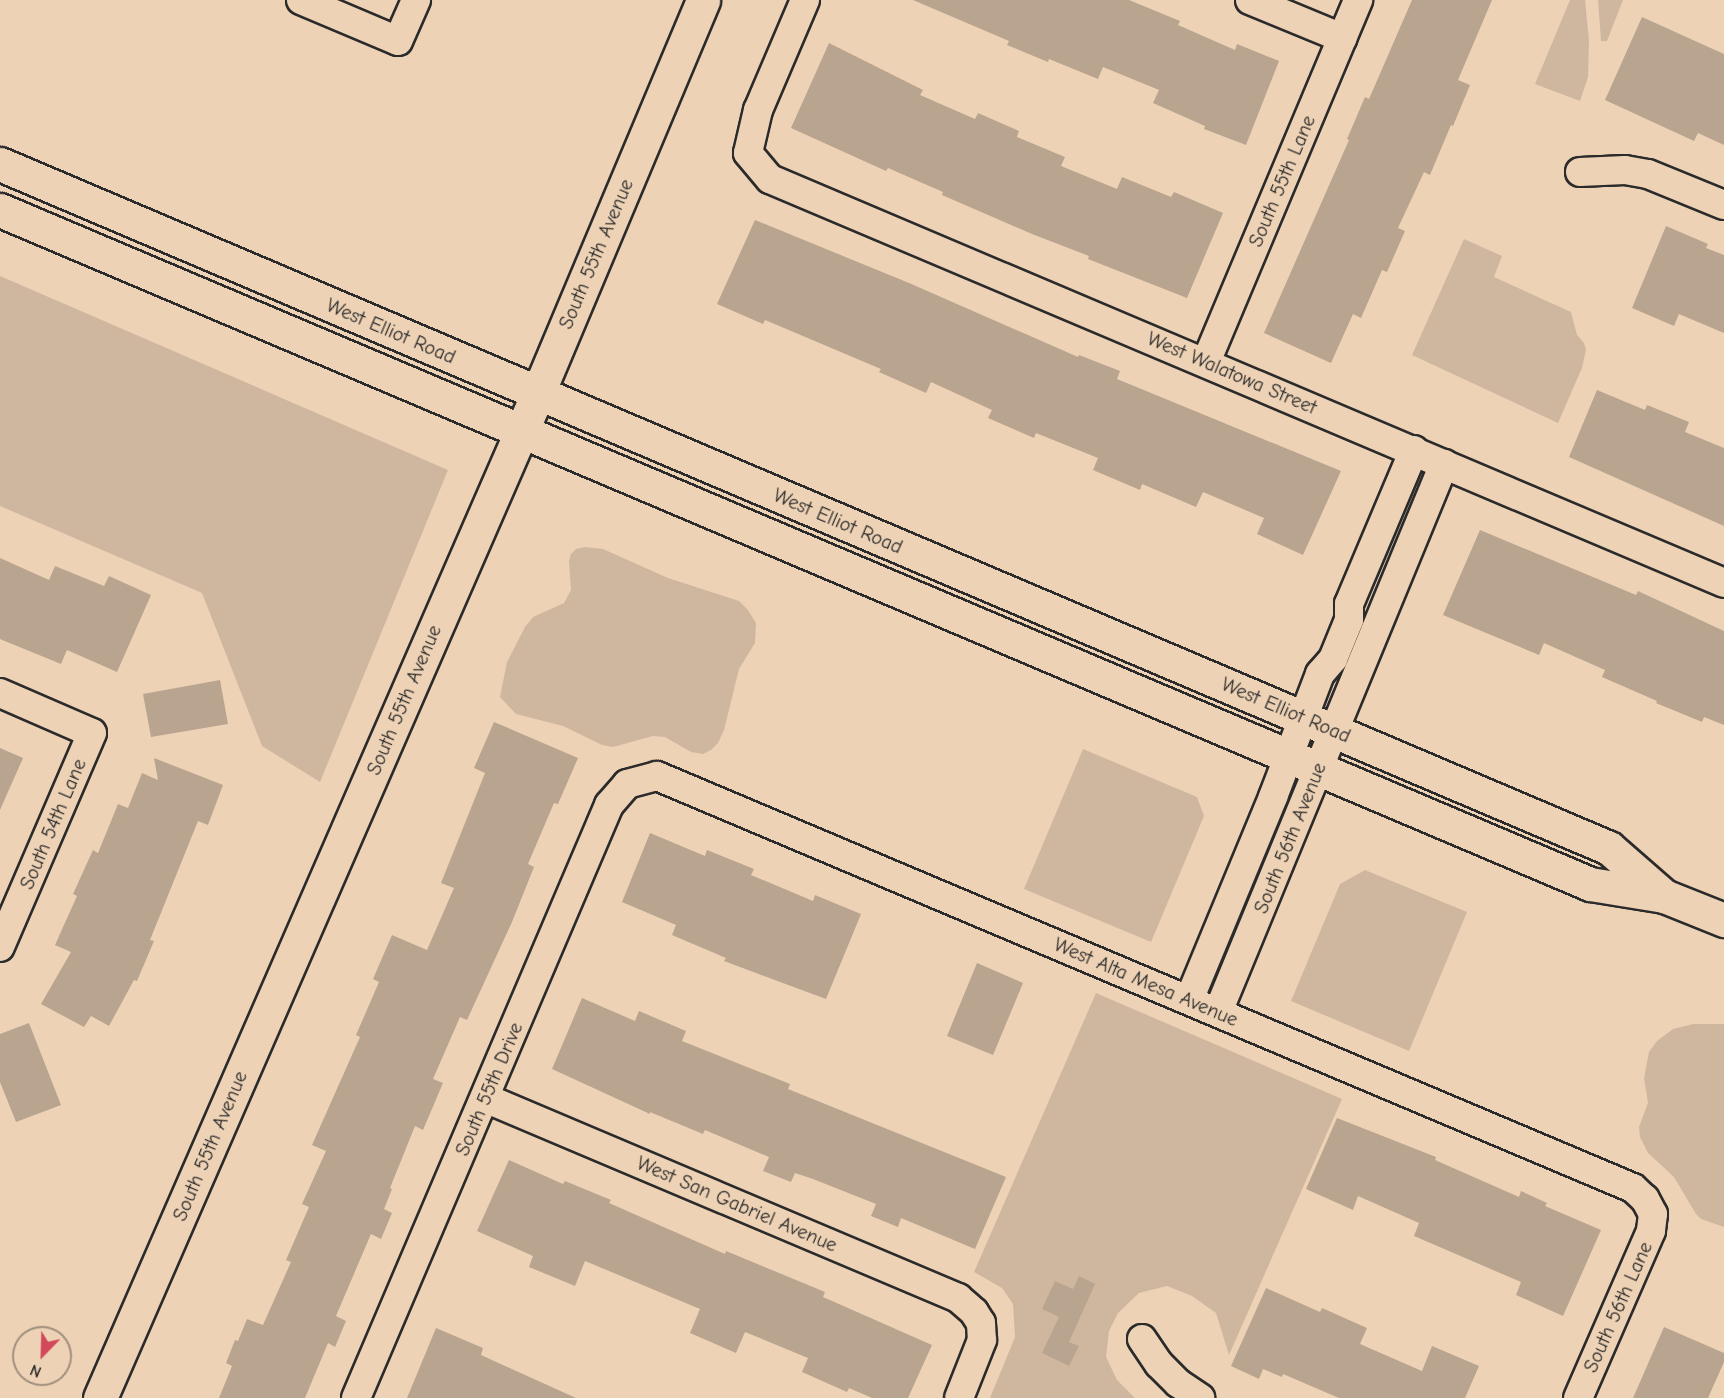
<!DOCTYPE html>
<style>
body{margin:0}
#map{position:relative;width:1724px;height:1398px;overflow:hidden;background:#eed2b5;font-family:"Comic Neue",sans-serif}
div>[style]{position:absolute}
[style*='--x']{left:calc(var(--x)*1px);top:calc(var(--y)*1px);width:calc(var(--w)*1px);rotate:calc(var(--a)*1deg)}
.green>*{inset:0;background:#cfb79f}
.building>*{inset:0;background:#b8a48f}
.roads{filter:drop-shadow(2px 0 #2b2b2b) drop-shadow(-2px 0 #2b2b2b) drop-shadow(0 2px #2b2b2b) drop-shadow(0 -2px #2b2b2b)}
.minor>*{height:28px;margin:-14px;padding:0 14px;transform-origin:14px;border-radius:14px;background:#eed2b5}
.tertiary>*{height:33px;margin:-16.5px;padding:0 16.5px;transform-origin:16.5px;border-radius:16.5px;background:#eed2b5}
.secondary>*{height:33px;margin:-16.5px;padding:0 16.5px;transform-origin:16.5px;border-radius:16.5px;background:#eed2b5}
span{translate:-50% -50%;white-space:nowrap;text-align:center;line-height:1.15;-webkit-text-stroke:6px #eed2b5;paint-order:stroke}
.street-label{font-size:20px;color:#2b2b2b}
.north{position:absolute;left:12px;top:1326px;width:60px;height:60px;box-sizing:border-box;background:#eed2b5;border:2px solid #a08f7e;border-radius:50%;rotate:203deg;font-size:16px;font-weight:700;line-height:24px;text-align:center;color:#2b2b2b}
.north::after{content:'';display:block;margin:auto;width:21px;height:27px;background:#d1495b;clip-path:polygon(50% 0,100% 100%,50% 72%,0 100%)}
</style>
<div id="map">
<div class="green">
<i style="clip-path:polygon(1570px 0,1585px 0,1589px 41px,1588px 77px,1580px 101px,1535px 84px)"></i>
<i style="clip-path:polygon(1598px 0,1623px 0,1607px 41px,1601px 41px)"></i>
<i style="clip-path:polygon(1464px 239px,1502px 256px,1494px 277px,1571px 312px,1577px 335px,1584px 343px,1586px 350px,1582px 368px,1558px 423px,1412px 355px)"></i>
<i style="clip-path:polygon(0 276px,448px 470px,320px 782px,262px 746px,202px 593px,0 506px)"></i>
<i style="clip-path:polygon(585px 547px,603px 549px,668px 578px,739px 601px,748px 610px,756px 623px,755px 643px,739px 669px,724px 730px,718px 743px,711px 750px,703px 754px,691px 752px,665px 737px,653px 736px,613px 747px,602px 745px,563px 726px,516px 714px,500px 697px,507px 662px,525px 627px,533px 617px,564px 603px,571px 590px,569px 561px,571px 554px,576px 549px)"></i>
<i style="clip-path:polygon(1083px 749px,1197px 797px,1204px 816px,1151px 942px,1024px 889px)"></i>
<i style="clip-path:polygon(1365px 870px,1467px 912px,1409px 1051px,1291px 1001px,1340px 884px)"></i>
<i style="clip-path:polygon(1096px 993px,1342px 1099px,1229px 1355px,1216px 1313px,1192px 1296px,1167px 1286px,1139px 1293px,1118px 1313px,1109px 1331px,1106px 1357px,1117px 1380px,1135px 1398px,990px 1398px,1015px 1337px,1013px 1304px,1002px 1288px,974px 1272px)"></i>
<i style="clip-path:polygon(1693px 1024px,1724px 1024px,1724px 1227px,1701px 1219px,1696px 1214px,1674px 1177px,1648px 1153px,1640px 1137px,1639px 1127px,1648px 1103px,1644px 1078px,1649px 1052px,1657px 1041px,1673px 1029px)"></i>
</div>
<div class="building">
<i style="clip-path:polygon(913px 0,1129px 0,1180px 21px,1178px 25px,1235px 50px,1237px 44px,1279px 61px,1246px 145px,1204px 129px,1205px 126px,1153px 103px,1159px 90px,1103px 67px,1098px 79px,1049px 59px,1048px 62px,1007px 45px,1009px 41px)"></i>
<i style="clip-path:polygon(1412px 0,1492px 0,1458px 80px,1470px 85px,1453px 126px,1451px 125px,1430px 175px,1424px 172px,1398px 228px,1405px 231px,1387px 272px,1382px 270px,1361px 318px,1353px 314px,1331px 363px,1264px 333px,1349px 140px,1347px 139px,1365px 97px,1369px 99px)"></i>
<i style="clip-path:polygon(1642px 17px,1724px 54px,1724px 145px,1698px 133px,1694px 141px,1605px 100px)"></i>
<i style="clip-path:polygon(829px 43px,923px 90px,920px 95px,975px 119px,978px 113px,1019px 131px,1017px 137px,1065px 157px,1061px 166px,1117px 189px,1122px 177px,1171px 197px,1174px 192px,1223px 213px,1187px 298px,1088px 259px,1089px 256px,1032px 234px,942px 195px,943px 192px,888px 168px,886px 171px,791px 128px)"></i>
<i style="clip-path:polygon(755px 220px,909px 283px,1078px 357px,1079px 355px,1120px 371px,1117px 379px,1341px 471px,1303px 555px,1257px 534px,1264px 518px,1203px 492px,1196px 507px,1142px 484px,1140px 490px,1093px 470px,1098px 458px,1036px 433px,1034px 438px,988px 418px,992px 410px,931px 382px,926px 393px,879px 372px,881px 369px,765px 320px,763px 324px,717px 304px)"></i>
<i style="clip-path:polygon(1666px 226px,1708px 244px,1706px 248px,1724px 255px,1724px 333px,1679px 314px,1674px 326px,1632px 308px)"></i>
<i style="clip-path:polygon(1597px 390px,1645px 410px,1647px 405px,1689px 422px,1685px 432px,1724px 448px,1724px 526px,1569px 457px)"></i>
<i style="clip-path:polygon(1480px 530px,1636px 595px,1638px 591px,1724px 631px,1724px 725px,1704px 717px,1702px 722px,1656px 703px,1657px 701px,1602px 677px,1605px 670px,1544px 643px,1539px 655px,1443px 615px)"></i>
<i style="clip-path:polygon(0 558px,49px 580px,55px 566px,104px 586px,109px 576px,151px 595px,117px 672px,67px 650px,61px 664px,0 639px)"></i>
<i style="clip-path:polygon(220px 680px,228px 724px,151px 737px,143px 694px)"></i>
<i style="clip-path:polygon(494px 722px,578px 758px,558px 804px,554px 803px,528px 864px,534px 867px,512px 922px,467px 1020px,460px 1017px,433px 1079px,443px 1083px,423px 1130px,415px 1126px,390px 1188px,392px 1189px,384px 1209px,392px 1213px,381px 1239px,371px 1234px,336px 1316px,346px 1321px,335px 1347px,328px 1343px,305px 1398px,219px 1398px,232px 1366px,226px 1363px,235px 1340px,238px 1341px,247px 1319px,263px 1325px,291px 1262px,286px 1260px,309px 1207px,302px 1204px,326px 1151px,312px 1145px,360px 1037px,356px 1035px,379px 982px,373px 979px,392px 935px,427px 950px,454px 888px,441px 883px,485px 773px,474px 768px)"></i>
<i style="clip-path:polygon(0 748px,23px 758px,0 810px)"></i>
<i style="clip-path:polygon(154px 758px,223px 785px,208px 825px,198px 821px,150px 940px,154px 941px,137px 981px,134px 980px,109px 1026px,91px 1016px,84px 1027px,41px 1004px,71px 952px,55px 945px,77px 896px,73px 894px,93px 850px,98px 853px,118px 804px,128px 808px,142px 773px,158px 780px)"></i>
<i style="clip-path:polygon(650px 833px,705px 856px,707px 850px,754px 869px,751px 875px,813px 901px,815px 895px,861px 914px,826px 999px,724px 961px,726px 958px,672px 935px,676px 925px,622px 902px)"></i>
<i style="clip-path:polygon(977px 963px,1023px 983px,993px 1055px,947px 1036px)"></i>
<i style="clip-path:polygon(582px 998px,635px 1021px,639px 1011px,686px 1031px,682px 1041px,790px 1084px,788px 1089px,1006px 1177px,975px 1249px,901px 1218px,898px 1227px,871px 1216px,876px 1204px,813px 1179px,795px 1173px,791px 1182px,763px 1171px,769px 1157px,705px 1130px,703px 1134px,650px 1112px,650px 1114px,552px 1069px)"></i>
<i style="clip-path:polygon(29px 1023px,61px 1105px,16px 1122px,0 1082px,0 1034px)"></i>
<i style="clip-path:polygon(1337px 1118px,1436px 1157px,1435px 1160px,1519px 1197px,1521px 1191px,1547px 1203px,1545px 1206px,1601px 1230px,1563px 1316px,1516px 1295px,1521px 1282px,1414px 1236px,1419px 1223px,1358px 1196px,1353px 1210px,1306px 1189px)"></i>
<i style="clip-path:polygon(509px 1160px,563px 1184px,565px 1181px,611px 1200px,609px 1203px,725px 1254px,726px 1251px,825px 1292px,823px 1297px,932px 1345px,908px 1398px,872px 1398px,849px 1388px,847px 1392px,802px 1372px,808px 1358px,745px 1332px,736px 1353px,690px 1333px,700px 1309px,585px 1261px,575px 1286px,529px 1267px,533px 1256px,477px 1231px)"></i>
<i style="clip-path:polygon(1079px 1276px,1095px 1284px,1069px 1342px,1079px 1346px,1069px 1366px,1042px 1353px,1059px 1317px,1042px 1309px,1055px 1281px,1073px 1289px)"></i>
<i style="clip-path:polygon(1266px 1288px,1320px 1312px,1322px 1308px,1367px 1328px,1360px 1344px,1422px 1371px,1432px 1346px,1479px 1366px,1465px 1398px,1339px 1398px,1283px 1374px,1282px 1377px,1263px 1369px,1259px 1379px,1231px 1366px)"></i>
<i style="clip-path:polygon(1664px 1327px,1724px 1353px,1724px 1362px,1708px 1398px,1633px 1398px)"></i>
<i style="clip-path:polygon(436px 1328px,483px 1348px,481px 1355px,576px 1398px,407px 1398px)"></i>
</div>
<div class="roads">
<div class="minor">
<i style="--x:301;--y:0;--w:105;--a:22.9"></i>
<i style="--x:398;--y:41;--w:45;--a:-66.3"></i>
<i style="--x:805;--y:0;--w:120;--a:113.1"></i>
<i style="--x:758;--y:110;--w:44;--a:103.1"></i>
<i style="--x:748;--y:153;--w:34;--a:50"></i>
<i style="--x:770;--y:179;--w:1036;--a:22.95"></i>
<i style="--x:1250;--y:0;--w:100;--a:22.4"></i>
<i style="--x:1580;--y:172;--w:45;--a:-2.5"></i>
<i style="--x:1625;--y:170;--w:23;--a:10"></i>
<i style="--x:1648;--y:174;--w:82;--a:22.2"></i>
<i style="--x:1206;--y:362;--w:393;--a:-67.2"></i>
<i style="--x:0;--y:693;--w:100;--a:23.5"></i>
<i style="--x:92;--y:733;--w:233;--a:113.3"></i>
<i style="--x:1189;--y:1000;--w:220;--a:-67.5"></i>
<i style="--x:1273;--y:797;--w:132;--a:-69.1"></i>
<i style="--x:1320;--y:674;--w:20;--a:-49"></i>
<i style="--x:1333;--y:659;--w:42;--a:-67.7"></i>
<i style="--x:1349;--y:620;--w:16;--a:-90"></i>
<i style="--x:1349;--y:604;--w:167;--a:-67.1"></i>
<i style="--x:1218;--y:1012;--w:593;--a:-67.59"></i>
<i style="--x:485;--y:1098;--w:514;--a:22.92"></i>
<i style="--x:958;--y:1298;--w:21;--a:41"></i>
<i style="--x:974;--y:1312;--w:13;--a:58"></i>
<i style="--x:981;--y:1323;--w:17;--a:87"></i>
<i style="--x:982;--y:1340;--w:62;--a:111.6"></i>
<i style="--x:1142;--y:1339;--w:30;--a:56"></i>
<i style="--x:1159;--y:1364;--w:27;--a:45"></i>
<i style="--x:1178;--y:1383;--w:27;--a:34"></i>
<i style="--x:356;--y:1398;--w:645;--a:-66.89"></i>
<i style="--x:609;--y:805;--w:28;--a:-49"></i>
<i style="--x:627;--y:784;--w:31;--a:-15"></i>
<i style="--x:657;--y:776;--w:1059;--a:22.89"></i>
<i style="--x:1633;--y:1188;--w:16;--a:43"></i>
<i style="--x:1645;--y:1199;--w:17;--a:62"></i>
<i style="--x:1653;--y:1214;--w:17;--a:97"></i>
<i style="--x:1651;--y:1231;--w:182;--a:113.6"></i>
</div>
<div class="tertiary">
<i style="--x:100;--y:1398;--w:1096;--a:-66.45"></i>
<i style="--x:538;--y:393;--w:426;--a:-67.2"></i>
</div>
<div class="secondary">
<i style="--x:0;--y:164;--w:1748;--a:23.03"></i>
<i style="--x:1609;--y:848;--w:73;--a:41.1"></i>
<i style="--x:0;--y:210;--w:1727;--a:22.97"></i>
<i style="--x:1590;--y:884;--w:75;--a:9.2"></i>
<i style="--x:1664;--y:896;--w:65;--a:21.8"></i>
</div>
</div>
<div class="street-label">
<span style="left:1282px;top:181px;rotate:-67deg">South 55th Lane</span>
<span style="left:596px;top:254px;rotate:-67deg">South 55th Avenue</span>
<span style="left:391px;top:331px;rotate:23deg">West Elliot Road</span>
<span style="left:1232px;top:373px;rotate:23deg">West Walatowa Street</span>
<span style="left:838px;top:521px;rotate:23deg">West Elliot Road</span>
<span style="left:404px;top:700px;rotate:-67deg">South 55th Avenue</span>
<span style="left:1286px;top:710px;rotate:23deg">West Elliot Road</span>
<span style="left:53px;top:824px;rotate:-67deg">South 54th Lane</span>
<span style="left:1290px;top:838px;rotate:-68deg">South 56th Avenue</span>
<span style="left:1146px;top:982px;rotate:23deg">West Alta Mesa Avenue</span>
<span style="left:489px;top:1089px;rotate:-67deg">South 55th Drive</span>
<span style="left:210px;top:1146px;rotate:-67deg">South 55th Avenue</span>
<span style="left:737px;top:1204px;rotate:23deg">West San Gabriel Avenue</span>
<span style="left:1618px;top:1307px;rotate:-66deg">South 56th Lane</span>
</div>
<div class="north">N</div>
</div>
